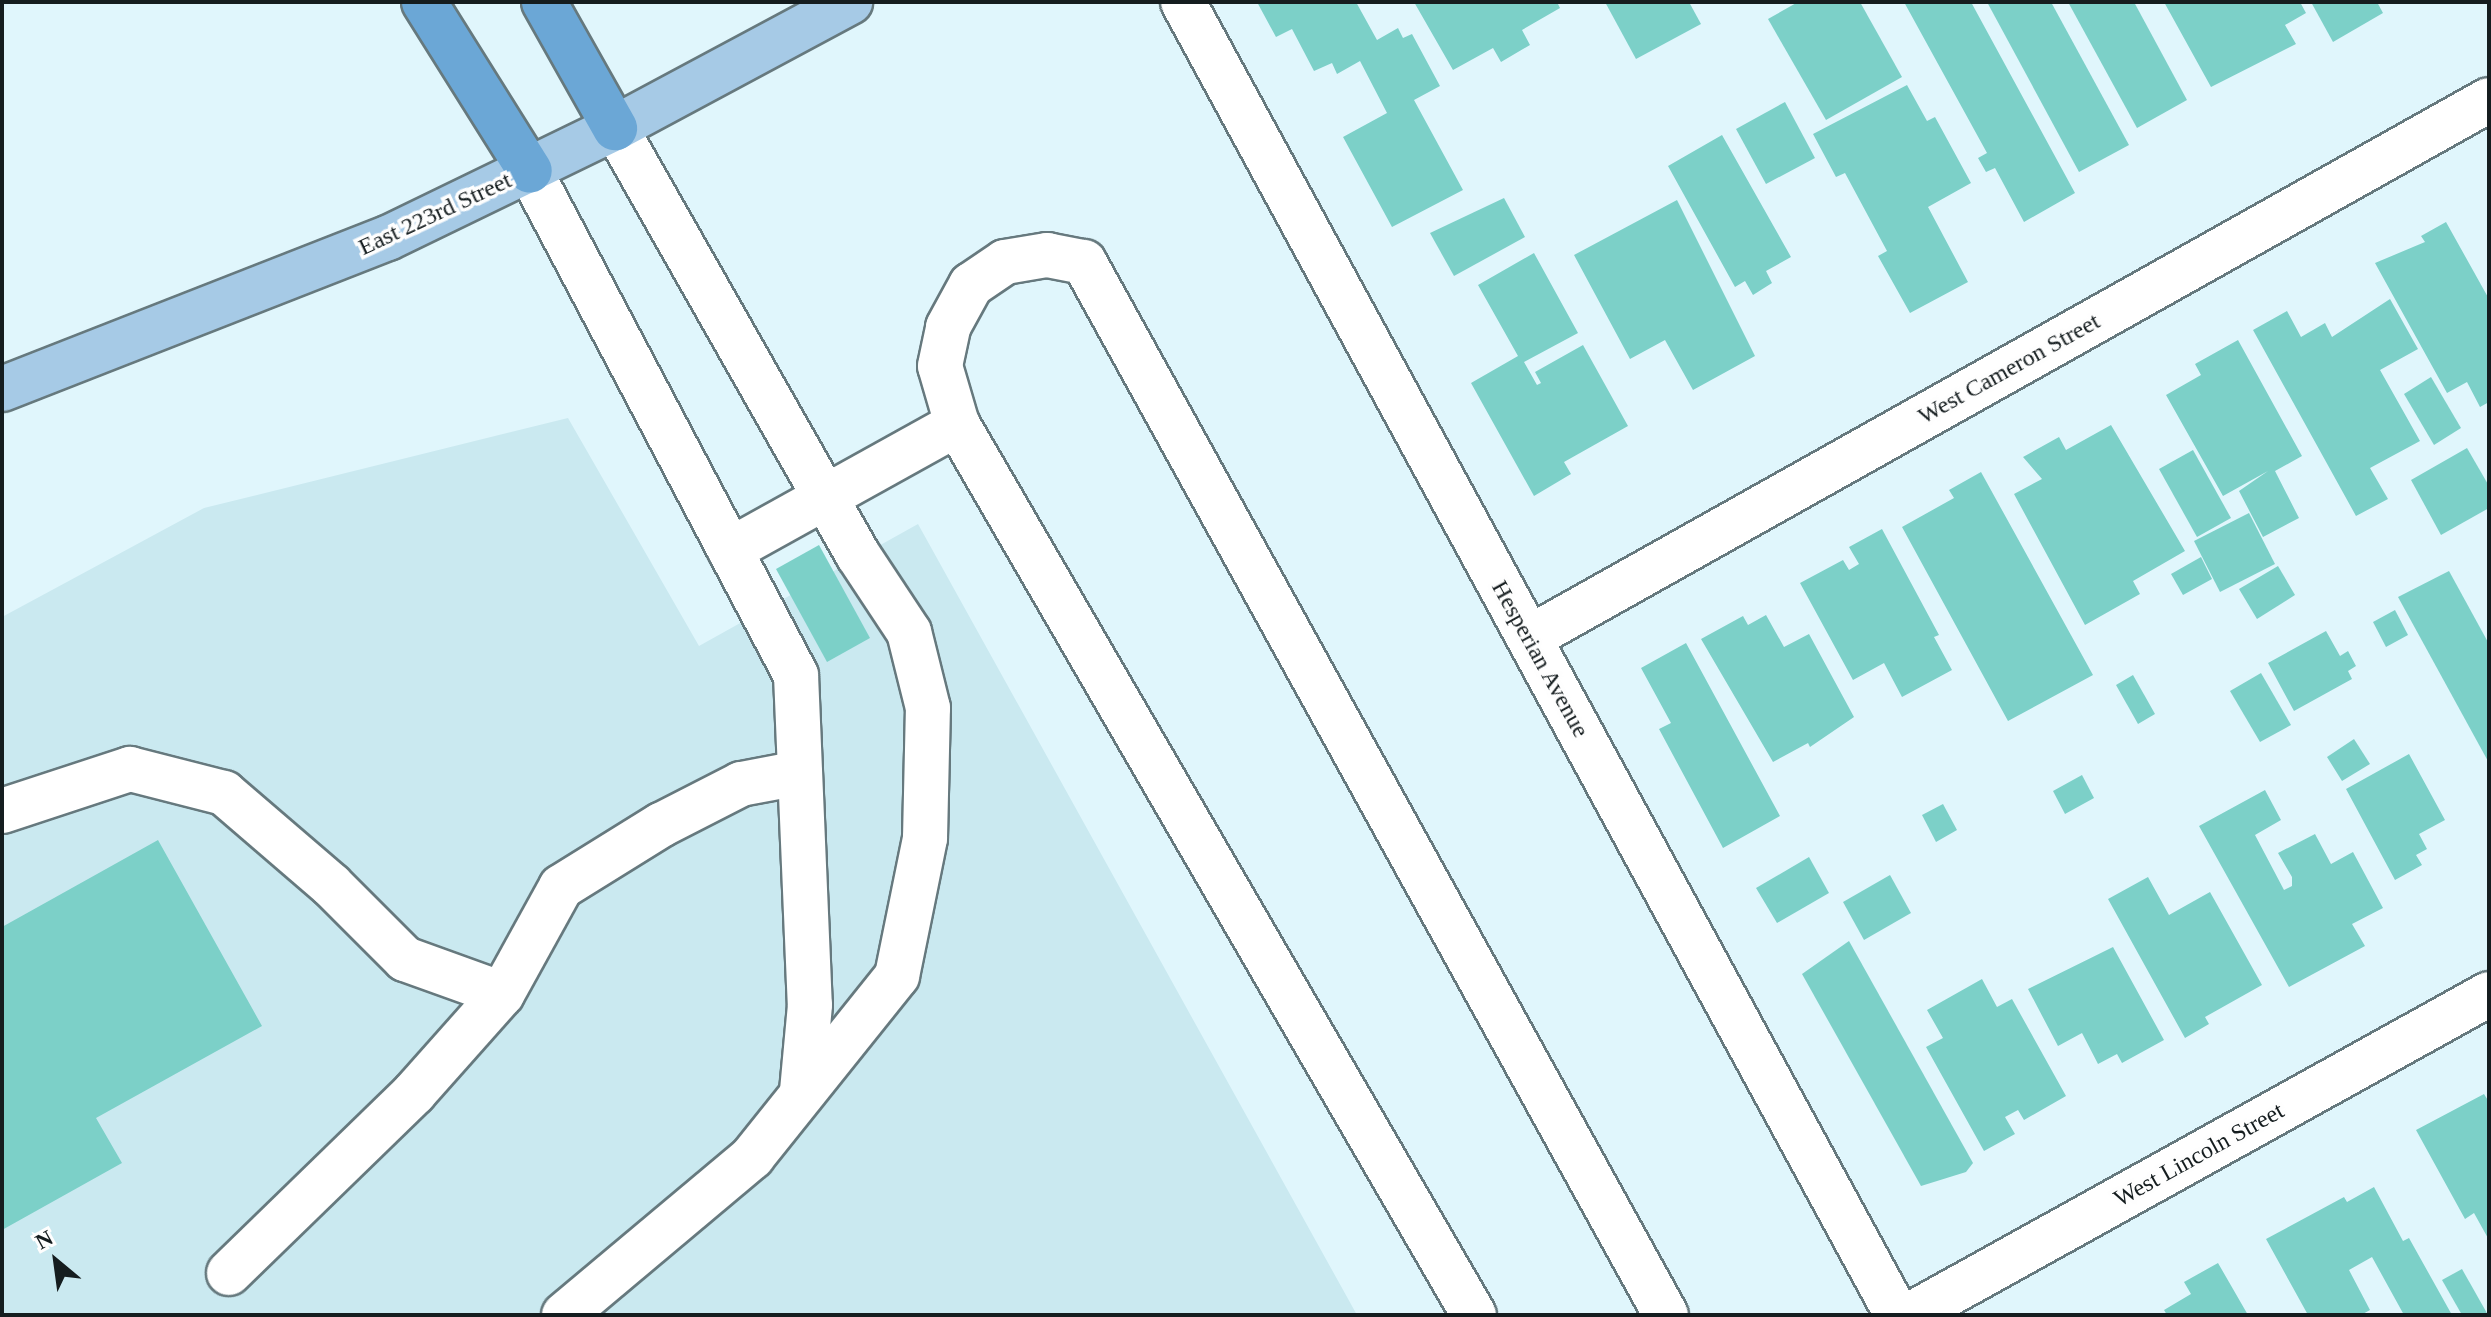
<!DOCTYPE html>
<style>
body{margin:0}
#map{position:relative;width:2491px;height:1317px;overflow:hidden;background:#e0f6fc;font-family:"Times New Roman",serif}
div>[style]{position:absolute}
[style*='--x']{left:calc(var(--x)*1px);top:calc(var(--y)*1px);width:calc(var(--w)*1px);rotate:calc(var(--a)*1deg)}
.built>*{inset:0;background:#cae9f0}
.building>*{inset:0;background:#7cd0c8}
.roads{filter:drop-shadow(2px 0 #66797e) drop-shadow(-2px 0 #66797e) drop-shadow(0 2px #66797e) drop-shadow(0 -2px #66797e)}
.minor>*{height:44px;margin:-22px;padding:0 22px;transform-origin:22px;border-radius:22px;background:#fff}
.major>*{height:44px;margin:-22px;padding:0 22px;transform-origin:22px;border-radius:22px;background:#a6cae6}
.highway>*{height:44px;margin:-22px;padding:0 22px;transform-origin:22px;border-radius:22px;background:#6ba7d6}
span{translate:-50% -50%;white-space:nowrap;text-align:center;line-height:1.15;-webkit-text-stroke:7px #fefefe;paint-order:stroke}
.street-label{font-size:24px;color:#151d1f}
.frame{position:absolute;inset:0;border:4px solid #151d1f;pointer-events:none}
.north{position:absolute;left:16px;top:1221px;width:80px;height:80px;-webkit-text-stroke:6px #fefefe;paint-order:stroke;rotate:331deg;font-size:22px;font-weight:700;line-height:32px;text-align:center;color:#151d1f}
.north::after{content:'';display:block;margin:auto;width:28px;height:36px;background:#151d1f;clip-path:polygon(50% 0,100% 100%,50% 72%,0 100%)}
</style>
<div id="map">
<div class="built">
<i style="clip-path:polygon(568px 418px,699px 646px,918px 524px,1357px 1315px,2px 1315px,2px 617px,204px 508px)"></i>
</div>
<div class="building">
<i style="clip-path:polygon(1257px 2px,1356px 2px,1377px 40px,1398px 28px,1403px 38px,1412px 34px,1440px 86px,1414px 100px,1463px 190px,1392px 227px,1343px 137px,1387px 113px,1360px 61px,1337px 74px,1332px 63px,1314px 71px,1292px 29px,1276px 37px)"></i>
<i style="clip-path:polygon(1414px 2px,1557px 2px,1560px 8px,1522px 30px,1530px 45px,1501px 62px,1493px 48px,1453px 70px)"></i>
<i style="clip-path:polygon(1605px 2px,1689px 2px,1701px 24px,1636px 59px)"></i>
<i style="clip-path:polygon(1798px 2px,1860px 2px,1902px 77px,1826px 120px,1768px 19px)"></i>
<i style="clip-path:polygon(1904px 2px,1971px 2px,2075px 193px,2024px 222px,1995px 168px,1986px 172px,1978px 158px,1987px 153px)"></i>
<i style="clip-path:polygon(1987px 2px,2051px 2px,2129px 145px,2079px 172px)"></i>
<i style="clip-path:polygon(2068px 2px,2134px 2px,2187px 100px,2137px 128px)"></i>
<i style="clip-path:polygon(2164px 2px,2300px 2px,2306px 13px,2285px 25px,2296px 44px,2211px 87px)"></i>
<i style="clip-path:polygon(2311px 2px,2377px 2px,2383px 13px,2333px 42px)"></i>
<i style="clip-path:polygon(1907px 85px,1927px 121px,1935px 117px,1971px 183px,1928px 207px,1968px 282px,1910px 313px,1878px 256px,1887px 251px,1845px 173px,1836px 177px,1813px 134px)"></i>
<i style="clip-path:polygon(1785px 102px,1815px 158px,1766px 184px,1736px 129px)"></i>
<i style="clip-path:polygon(1722px 135px,1791px 257px,1766px 271px,1772px 283px,1753px 295px,1745px 281px,1735px 287px,1668px 166px)"></i>
<i style="clip-path:polygon(1504px 198px,1525px 237px,1454px 276px,1430px 233px)"></i>
<i style="clip-path:polygon(1677px 200px,1755px 356px,1693px 390px,1665px 340px,1630px 359px,1574px 255px)"></i>
<i style="clip-path:polygon(2446px 222px,2489px 299px,2489px 402px,2480px 407px,2467px 382px,2447px 393px,2375px 263px,2425px 242px,2421px 236px)"></i>
<i style="clip-path:polygon(1534px 253px,1578px 333px,1524px 362px,1537px 385px,1541px 383px,1535px 372px,1583px 345px,1628px 426px,1564px 462px,1571px 474px,1534px 496px,1471px 383px,1518px 356px,1478px 285px)"></i>
<i style="clip-path:polygon(2390px 299px,2418px 349px,2380px 370px,2420px 441px,2370px 468px,2388px 499px,2356px 516px,2253px 330px,2287px 311px,2301px 337px,2325px 323px,2332px 337px)"></i>
<i style="clip-path:polygon(2238px 340px,2302px 456px,2275px 471px,2299px 518px,2263px 537px,2239px 491px,2268px 471px,2223px 496px,2166px 395px,2201px 375px,2195px 364px)"></i>
<i style="clip-path:polygon(2431px 377px,2461px 428px,2434px 445px,2404px 394px)"></i>
<i style="clip-path:polygon(2111px 425px,2185px 551px,2133px 581px,2140px 594px,2085px 625px,2014px 494px,2042px 479px,2023px 457px,2059px 437px,2066px 450px)"></i>
<i style="clip-path:polygon(2467px 448px,2489px 486px,2489px 508px,2441px 535px,2411px 480px)"></i>
<i style="clip-path:polygon(2193px 450px,2231px 518px,2197px 537px,2159px 469px)"></i>
<i style="clip-path:polygon(1981px 472px,2093px 675px,2008px 721px,1902px 527px,1954px 498px,1949px 490px)"></i>
<i style="clip-path:polygon(2249px 513px,2275px 564px,2220px 592px,2194px 541px)"></i>
<i style="clip-path:polygon(1882px 529px,1939px 635px,1934px 637px,1952px 670px,1902px 697px,1884px 663px,1853px 680px,1800px 583px,1843px 560px,1849px 570px,1859px 564px,1849px 547px)"></i>
<i style="clip-path:polygon(819px 545px,870px 638px,827px 662px,776px 569px)"></i>
<i style="clip-path:polygon(2201px 557px,2212px 579px,2183px 595px,2171px 574px)"></i>
<i style="clip-path:polygon(2278px 566px,2295px 595px,2257px 619px,2239px 589px)"></i>
<i style="clip-path:polygon(2449px 571px,2489px 644px,2489px 763px,2398px 597px)"></i>
<i style="clip-path:polygon(2395px 610px,2408px 635px,2386px 647px,2373px 622px)"></i>
<i style="clip-path:polygon(1766px 615px,1784px 647px,1809px 634px,1854px 717px,1810px 747px,1808px 743px,1773px 762px,1701px 639px,1743px 616px,1748px 625px)"></i>
<i style="clip-path:polygon(2326px 631px,2340px 656px,2348px 651px,2356px 666px,2348px 671px,2352px 679px,2294px 711px,2268px 663px)"></i>
<i style="clip-path:polygon(1686px 643px,1780px 816px,1723px 848px,1659px 729px,1671px 723px,1641px 668px)"></i>
<i style="clip-path:polygon(2261px 673px,2291px 725px,2260px 742px,2230px 691px)"></i>
<i style="clip-path:polygon(2133px 675px,2155px 714px,2138px 724px,2116px 685px)"></i>
<i style="clip-path:polygon(2354px 739px,2370px 764px,2342px 781px,2327px 757px)"></i>
<i style="clip-path:polygon(2409px 754px,2445px 820px,2419px 834px,2427px 849px,2416px 855px,2422px 865px,2395px 880px,2346px 789px)"></i>
<i style="clip-path:polygon(2082px 775px,2094px 798px,2065px 814px,2053px 791px)"></i>
<i style="clip-path:polygon(2265px 790px,2281px 820px,2255px 835px,2284px 890px,2292px 886px,2292px 877px,2278px 853px,2315px 834px,2331px 864px,2353px 852px,2383px 908px,2352px 924px,2365px 946px,2289px 987px,2199px 826px)"></i>
<i style="clip-path:polygon(1943px 804px,1957px 830px,1936px 842px,1922px 815px)"></i>
<i style="clip-path:polygon(158px 840px,262px 1026px,96px 1118px,122px 1163px,2px 1230px,2px 927px)"></i>
<i style="clip-path:polygon(1809px 857px,1829px 893px,1777px 923px,1756px 888px)"></i>
<i style="clip-path:polygon(1890px 875px,1911px 913px,1864px 940px,1843px 902px)"></i>
<i style="clip-path:polygon(2148px 877px,2169px 915px,2210px 892px,2262px 985px,2205px 1017px,2209px 1024px,2185px 1038px,2108px 899px)"></i>
<i style="clip-path:polygon(1849px 941px,1973px 1163px,1966px 1172px,1921px 1186px,1802px 974px)"></i>
<i style="clip-path:polygon(2113px 947px,2164px 1040px,2122px 1063px,2117px 1054px,2098px 1064px,2082px 1033px,2058px 1046px,2028px 989px)"></i>
<i style="clip-path:polygon(1982px 979px,1997px 1007px,2012px 999px,2066px 1096px,2024px 1120px,2018px 1110px,2005px 1117px,2015px 1134px,1984px 1151px,1926px 1047px,1943px 1038px,1927px 1010px)"></i>
<i style="clip-path:polygon(2484px 1094px,2489px 1102px,2489px 1240px,2474px 1213px,2465px 1219px,2416px 1130px)"></i>
<i style="clip-path:polygon(2374px 1187px,2403px 1241px,2409px 1238px,2452px 1315px,2404px 1315px,2372px 1257px,2349px 1270px,2370px 1310px,2361px 1315px,2308px 1315px,2266px 1239px,2344px 1197px,2347px 1202px)"></i>
<i style="clip-path:polygon(2218px 1263px,2248px 1315px,2167px 1315px,2164px 1310px,2191px 1294px,2184px 1282px)"></i>
<i style="clip-path:polygon(2462px 1269px,2488px 1315px,2462px 1315px,2442px 1280px)"></i>
</div>
<div class="roads">
<div class="minor">
<i style="--x:1183;--y:2;--w:1495;--a:61.46"></i>
<i style="--x:530;--y:171;--w:570;--a:62.18"></i>
<i style="--x:796;--y:675;--w:330;--a:87.6"></i>
<i style="--x:810;--y:1005;--w:87;--a:95.3"></i>
<i style="--x:730;--y:550;--w:260;--a:-29"></i>
<i style="--x:1529;--y:638;--w:1100;--a:-29.27"></i>
<i style="--x:2;--y:811;--w:135;--a:-18.2"></i>
<i style="--x:130;--y:769;--w:97;--a:14.3"></i>
<i style="--x:224;--y:793;--w:141;--a:40.7"></i>
<i style="--x:331;--y:885;--w:105;--a:45"></i>
<i style="--x:405;--y:959;--w:103;--a:19.8"></i>
<i style="--x:229;--y:1273;--w:258;--a:-44.2"></i>
<i style="--x:414;--y:1093;--w:132;--a:-48.4"></i>
<i style="--x:502;--y:994;--w:122;--a:-61.1"></i>
<i style="--x:561;--y:887;--w:118;--a:-31.8"></i>
<i style="--x:661;--y:825;--w:90;--a:-27.1"></i>
<i style="--x:741;--y:784;--w:60;--a:-10.6"></i>
<i style="--x:564;--y:1315;--w:246;--a:-40"></i>
<i style="--x:752;--y:1157;--w:232;--a:-51.3"></i>
<i style="--x:897;--y:976;--w:141;--a:-78.5"></i>
<i style="--x:925;--y:838;--w:130;--a:-88.7"></i>
<i style="--x:928;--y:708;--w:78;--a:-104"></i>
<i style="--x:909;--y:632;--w:92;--a:-123.5"></i>
<i style="--x:858;--y:555;--w:491;--a:-119.6"></i>
<i style="--x:1474;--y:1315;--w:1030;--a:-120.12"></i>
<i style="--x:957;--y:424;--w:60;--a:-106.3"></i>
<i style="--x:940;--y:366;--w:40;--a:-78"></i>
<i style="--x:948;--y:327;--w:48;--a:-61.3"></i>
<i style="--x:971;--y:285;--w:41;--a:-34.1"></i>
<i style="--x:1005;--y:262;--w:43;--a:-9.5"></i>
<i style="--x:1047;--y:255;--w:38;--a:11"></i>
<i style="--x:1084;--y:262;--w:1203;--a:61.07"></i>
<i style="--x:1910;--y:1315;--w:662;--a:-29"></i>
</div>
<div class="major">
<i style="--x:2;--y:389;--w:414;--a:-21.4"></i>
<i style="--x:388;--y:238;--w:252;--a:-25.9"></i>
<i style="--x:615;--y:128;--w:267;--a:-28.2"></i>
</div>
<div class="highway">
<i style="--x:424;--y:2;--w:199;--a:57.9"></i>
<i style="--x:544;--y:2;--w:145;--a:60.6"></i>
</div>
</div>
<div class="street-label">
<span style="left:435px;top:214px;rotate:-25deg">East 223rd Street</span>
<span style="left:2009px;top:369px;rotate:-29deg">West Cameron Street</span>
<span style="left:1540px;top:659px;rotate:61deg">Hesperian Avenue</span>
<span style="left:2199px;top:1155px;rotate:-29deg">West Lincoln Street</span>
</div>
<div class="frame"></div>
<div class="north">N</div>
</div>
